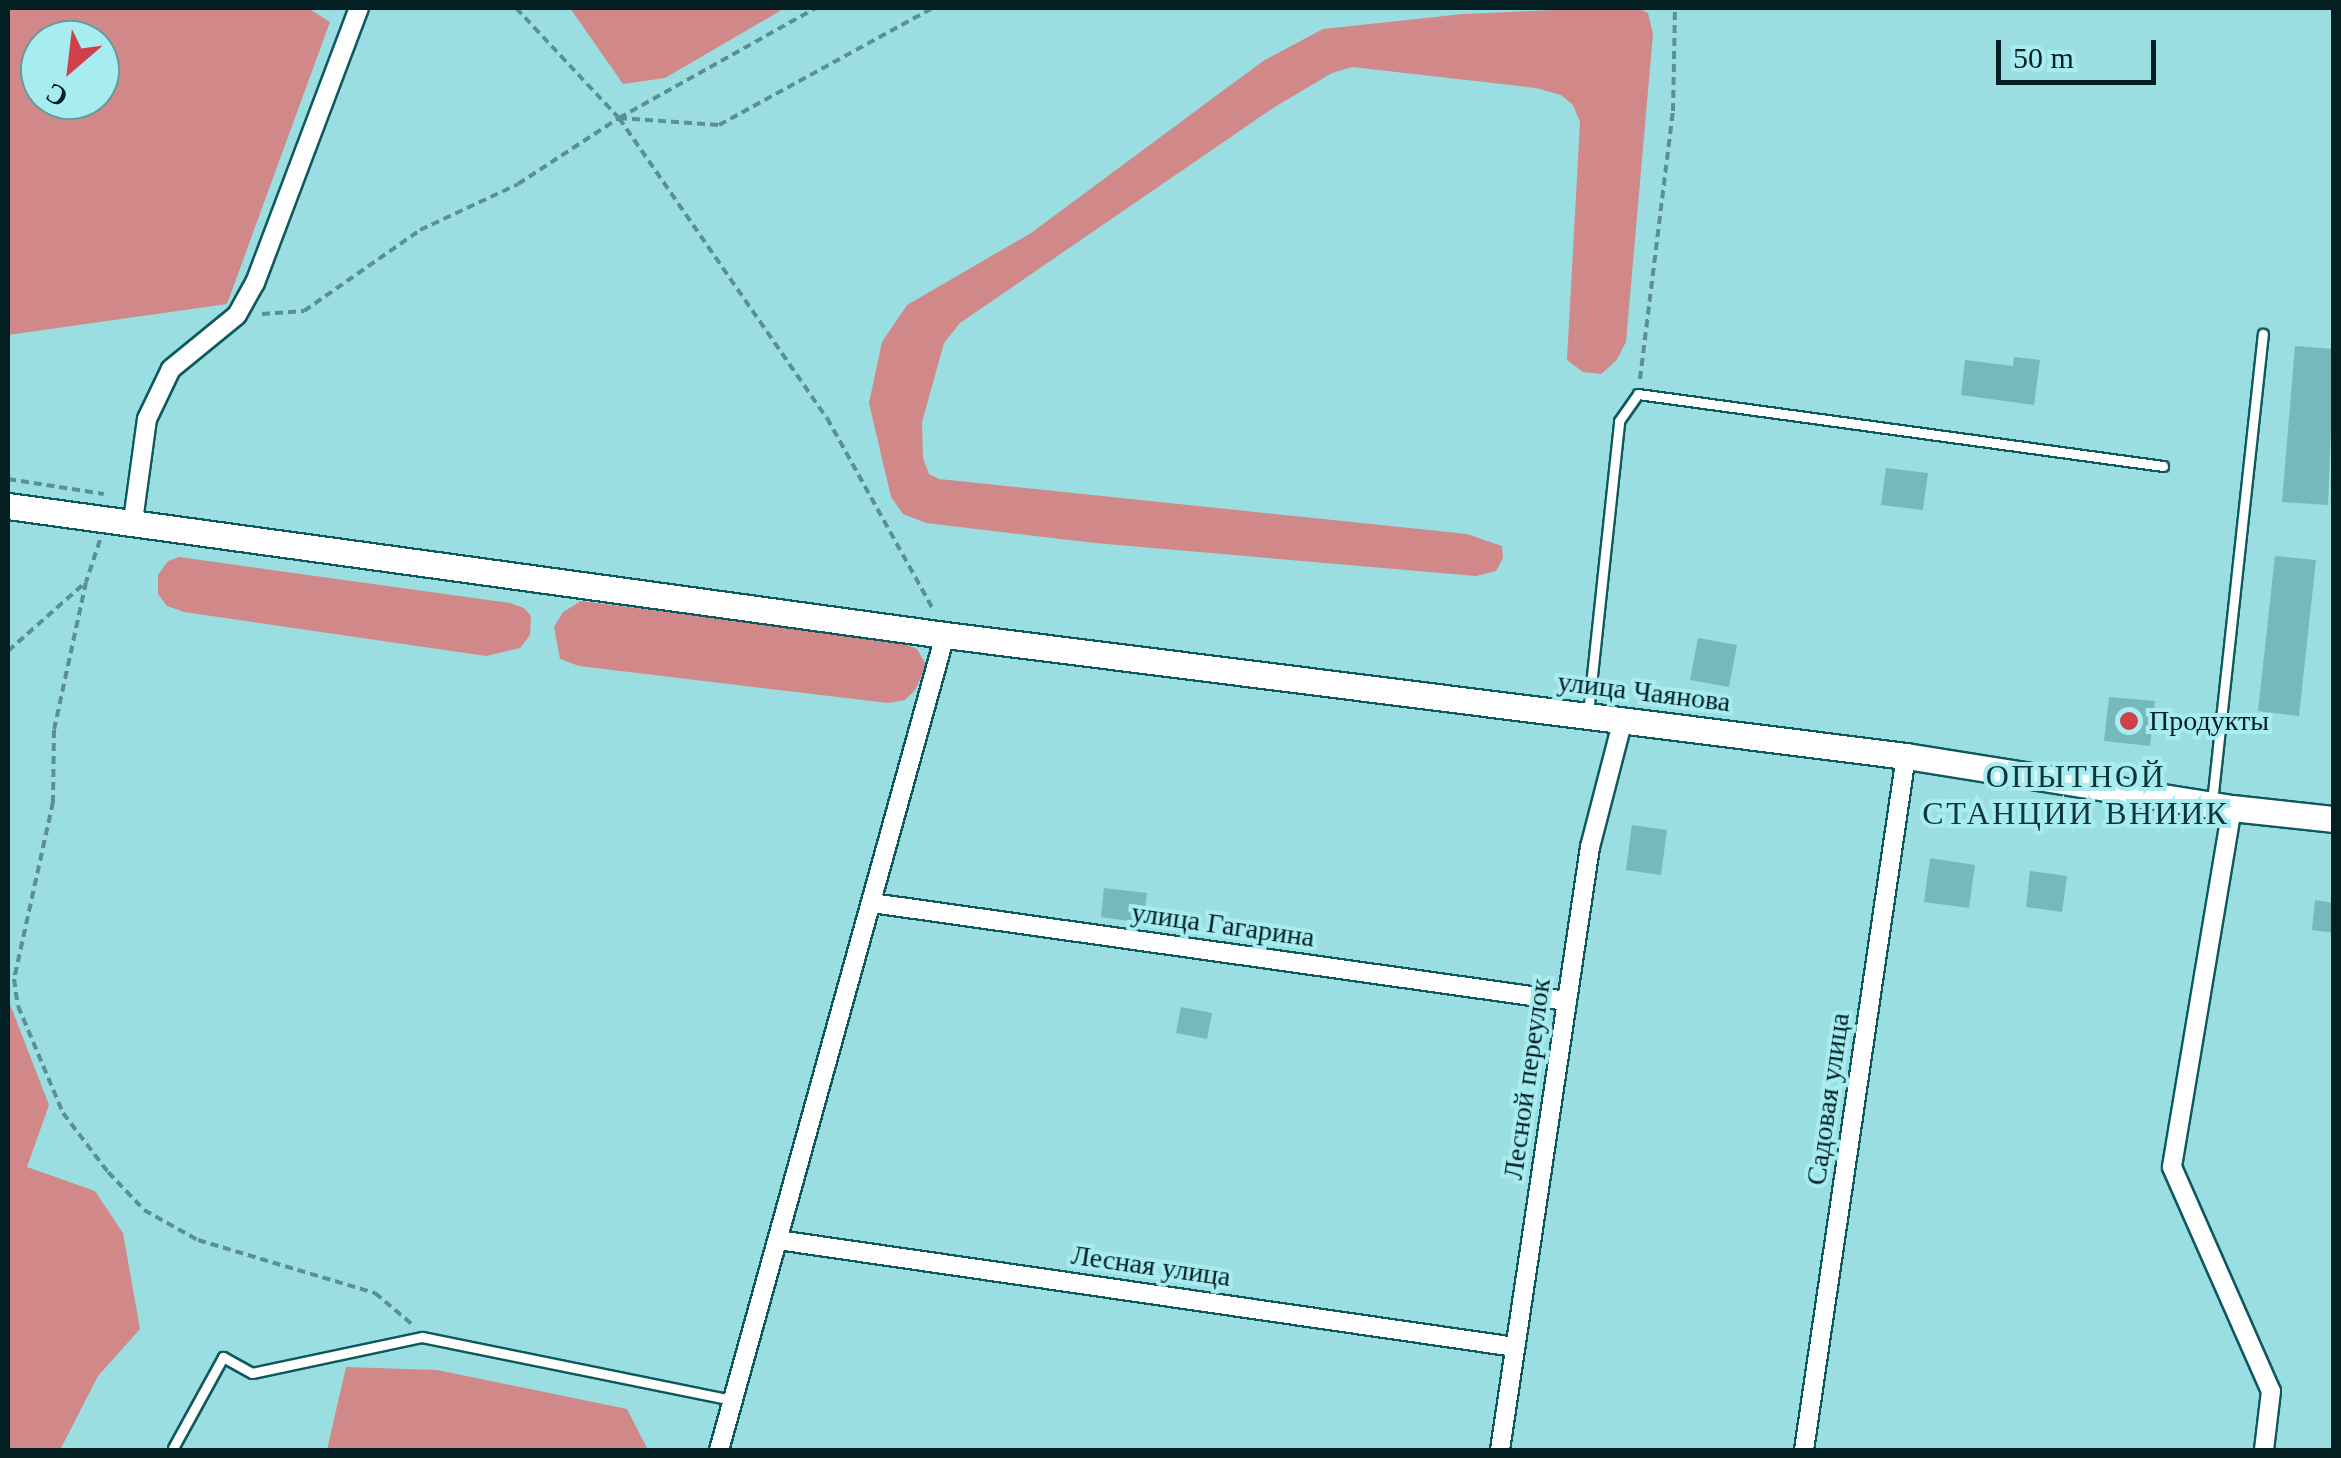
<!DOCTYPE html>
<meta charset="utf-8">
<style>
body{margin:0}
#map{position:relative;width:2341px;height:1458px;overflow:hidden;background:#9adee2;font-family:Georgia,serif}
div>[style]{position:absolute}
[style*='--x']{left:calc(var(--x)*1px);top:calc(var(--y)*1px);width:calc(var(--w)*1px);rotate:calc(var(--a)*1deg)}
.green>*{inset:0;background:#d08988}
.building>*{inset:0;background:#76b9bd}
.path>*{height:4px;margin-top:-2px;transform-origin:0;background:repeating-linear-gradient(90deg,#5c8f92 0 8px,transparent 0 13px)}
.roads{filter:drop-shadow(2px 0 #0d595e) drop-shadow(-2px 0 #0d595e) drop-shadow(0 2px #0d595e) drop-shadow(0 -2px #0d595e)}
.lane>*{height:9px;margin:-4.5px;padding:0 4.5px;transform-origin:4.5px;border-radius:4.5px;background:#fff}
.street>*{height:18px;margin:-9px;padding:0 9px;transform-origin:9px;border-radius:9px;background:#fff}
.secondary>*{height:25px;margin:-12.5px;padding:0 12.5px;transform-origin:12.5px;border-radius:12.5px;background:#fff}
.dots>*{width:28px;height:28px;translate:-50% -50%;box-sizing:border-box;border:5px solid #a7ecf0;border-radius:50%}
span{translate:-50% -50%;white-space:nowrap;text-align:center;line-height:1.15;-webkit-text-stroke:8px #a7ecf0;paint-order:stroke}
.street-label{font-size:28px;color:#031f21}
.poi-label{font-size:28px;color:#031f21}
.left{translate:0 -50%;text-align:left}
.quarter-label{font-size:32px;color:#113638;letter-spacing:2.5px}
.frame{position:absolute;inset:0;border:10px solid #031f21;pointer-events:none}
.north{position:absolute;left:20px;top:20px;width:100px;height:100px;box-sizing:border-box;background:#a7ecf0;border:2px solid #659a9d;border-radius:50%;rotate:208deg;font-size:28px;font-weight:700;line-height:40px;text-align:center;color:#031f21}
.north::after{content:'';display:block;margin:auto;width:35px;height:45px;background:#d0404b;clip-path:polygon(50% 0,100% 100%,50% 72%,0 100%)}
.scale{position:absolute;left:1996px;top:40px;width:160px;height:45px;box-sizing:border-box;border:5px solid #031f21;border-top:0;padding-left:12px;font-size:30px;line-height:35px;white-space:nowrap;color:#031f21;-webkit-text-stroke:8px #a7ecf0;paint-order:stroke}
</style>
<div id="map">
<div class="green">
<i style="clip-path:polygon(evenodd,8px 8px,308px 8px,330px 22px,227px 304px,8px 335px,8px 8px,100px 40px,100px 100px,40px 100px,40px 40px,100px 40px)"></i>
<i style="clip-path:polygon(570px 8px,785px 8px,665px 78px,623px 84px)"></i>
<i style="clip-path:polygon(1602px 8px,1637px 8px,1648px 13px,1653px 34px,1626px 342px,1616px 361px,1601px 374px,1583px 372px,1567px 360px,1580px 122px,1573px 105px,1561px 95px,1536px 88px,1352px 67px,1332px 73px,1273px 108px,960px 323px,944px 343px,922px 422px,923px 458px,929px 474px,939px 479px,1467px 534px,1502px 546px,1503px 558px,1496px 571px,1476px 576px,1095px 543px,926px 523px,903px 514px,891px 497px,869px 403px,882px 342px,907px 305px,1031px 233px,1263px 61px,1323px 29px,1463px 14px)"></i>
<i style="clip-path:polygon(179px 557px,510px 603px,524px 608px,531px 616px,530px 635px,520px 648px,486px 656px,184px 612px,167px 606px,158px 594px,158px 575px,168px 561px)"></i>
<i style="clip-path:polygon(581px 601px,897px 641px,917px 649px,926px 665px,916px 689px,905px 700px,888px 703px,579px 666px,560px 659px,554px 627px,563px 612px)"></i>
<i style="clip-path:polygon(8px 999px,49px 1105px,27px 1167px,95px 1191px,123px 1233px,140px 1329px,98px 1376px,60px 1450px,8px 1450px)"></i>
<i style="clip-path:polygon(346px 1367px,437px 1370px,627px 1409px,648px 1450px,327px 1450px)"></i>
</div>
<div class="building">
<i style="clip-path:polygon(2295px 346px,2334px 349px,2328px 505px,2282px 502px)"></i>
<i style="clip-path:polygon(2014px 357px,2040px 360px,2034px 405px,1961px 395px,1965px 360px,2013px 366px)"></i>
<i style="clip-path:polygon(1886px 468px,1928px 473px,1923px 510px,1881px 505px)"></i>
<i style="clip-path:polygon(2275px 556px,2316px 560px,2299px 716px,2258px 711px)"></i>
<i style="clip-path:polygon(1698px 638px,1737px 645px,1729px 687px,1690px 680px)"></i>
<i style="clip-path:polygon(2109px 697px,2155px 701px,2150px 746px,2104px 741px)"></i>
<i style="clip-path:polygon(1632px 825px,1667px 830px,1661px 875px,1626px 870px)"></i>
<i style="clip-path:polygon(1930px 858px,1975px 865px,1969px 908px,1924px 902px)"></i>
<i style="clip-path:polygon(2030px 871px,2067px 876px,2062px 912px,2026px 907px)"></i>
<i style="clip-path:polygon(1104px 888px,1147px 893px,1143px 923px,1101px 917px)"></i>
<i style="clip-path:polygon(2315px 900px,2334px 903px,2334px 933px,2312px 930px)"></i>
<i style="clip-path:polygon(1181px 1007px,1212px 1013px,1207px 1039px,1176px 1033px)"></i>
</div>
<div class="path">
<i style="--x:516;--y:8;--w:151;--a:46.9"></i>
<i style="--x:619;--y:118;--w:100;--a:4"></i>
<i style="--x:719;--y:125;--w:244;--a:-28.7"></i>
<i style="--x:619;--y:118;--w:365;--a:55.3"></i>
<i style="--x:827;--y:418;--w:221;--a:61"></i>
<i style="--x:262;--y:314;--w:42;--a:-4.1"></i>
<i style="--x:304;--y:311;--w:141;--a:-34.9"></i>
<i style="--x:420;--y:230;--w:108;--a:-25.1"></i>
<i style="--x:518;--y:184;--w:121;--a:-33.2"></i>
<i style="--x:619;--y:118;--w:226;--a:-29.2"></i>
<i style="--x:1640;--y:379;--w:270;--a:-83"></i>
<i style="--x:1673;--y:111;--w:103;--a:-88.9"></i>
<i style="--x:8;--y:479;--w:97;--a:8.9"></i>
<i style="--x:100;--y:540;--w:44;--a:108.4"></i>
<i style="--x:86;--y:582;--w:151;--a:102.2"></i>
<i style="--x:54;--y:730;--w:72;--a:90.8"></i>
<i style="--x:53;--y:802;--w:181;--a:102.4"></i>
<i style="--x:14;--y:979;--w:27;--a:82"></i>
<i style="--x:18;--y:1006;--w:116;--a:67.2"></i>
<i style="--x:63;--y:1113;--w:74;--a:52.7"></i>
<i style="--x:108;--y:1172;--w:52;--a:46.5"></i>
<i style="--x:144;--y:1210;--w:62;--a:29.1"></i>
<i style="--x:198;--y:1240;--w:185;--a:16.7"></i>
<i style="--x:375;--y:1293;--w:50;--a:40.1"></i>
<i style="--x:8;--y:651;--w:104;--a:-41.5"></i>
</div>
<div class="roads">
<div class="lane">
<i style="--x:1588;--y:713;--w:294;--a:-83.9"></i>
<i style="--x:1619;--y:421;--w:33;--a:-55"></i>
<i style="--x:1638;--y:394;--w:530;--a:7.81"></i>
<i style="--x:2212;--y:802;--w:471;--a:-83.8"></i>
<i style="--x:173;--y:1448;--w:104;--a:-61.2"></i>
<i style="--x:223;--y:1357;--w:33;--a:29"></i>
<i style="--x:252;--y:1373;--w:174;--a:-12"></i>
<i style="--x:422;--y:1337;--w:317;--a:11.5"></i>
</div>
<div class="street">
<i style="--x:133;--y:521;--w:103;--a:-82.2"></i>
<i style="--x:147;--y:419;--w:55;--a:-64.4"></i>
<i style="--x:171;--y:369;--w:85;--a:-39.3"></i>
<i style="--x:237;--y:315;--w:37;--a:-61"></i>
<i style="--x:255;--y:283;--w:294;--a:-69.3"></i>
<i style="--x:2232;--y:808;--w:364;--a:99.5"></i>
<i style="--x:2172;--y:1167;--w:245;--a:66.2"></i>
<i style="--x:2271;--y:1391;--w:59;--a:96.8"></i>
<i style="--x:872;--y:903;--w:702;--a:8.03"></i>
<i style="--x:778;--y:1240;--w:745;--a:8.26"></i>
<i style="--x:719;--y:1450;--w:846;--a:-74.5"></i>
<i style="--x:1500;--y:1450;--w:610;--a:-81.51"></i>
<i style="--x:1590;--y:847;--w:132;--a:-75.5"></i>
<i style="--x:1804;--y:1450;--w:701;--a:-81.64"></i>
</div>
<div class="secondary">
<i style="--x:8;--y:506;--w:946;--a:7.84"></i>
<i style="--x:945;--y:635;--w:969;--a:7.18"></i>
<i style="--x:1906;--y:756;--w:330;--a:9.1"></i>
<i style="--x:2232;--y:808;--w:103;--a:6.2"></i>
</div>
</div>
<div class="dots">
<i style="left:2129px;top:721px;background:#d0404b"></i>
</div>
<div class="street-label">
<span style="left:1644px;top:692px;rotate:7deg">улица Чаянова</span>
<span style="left:1223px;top:925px;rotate:8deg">улица Гагарина</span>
<span style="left:1527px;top:1079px;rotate:-82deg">Лесной переулок</span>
<span style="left:1828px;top:1099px;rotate:-82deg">Садовая улица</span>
<span style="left:1151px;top:1266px;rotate:8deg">Лесная улица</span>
</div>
<div class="poi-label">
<span class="left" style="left:2149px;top:721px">Продукты</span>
</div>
<div class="quarter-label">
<span style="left:2076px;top:795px">ОПЫТНОЙ<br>СТАНЦИИ ВНИИК</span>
</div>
<div class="frame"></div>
<div class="north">С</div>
<div class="scale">50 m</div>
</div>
